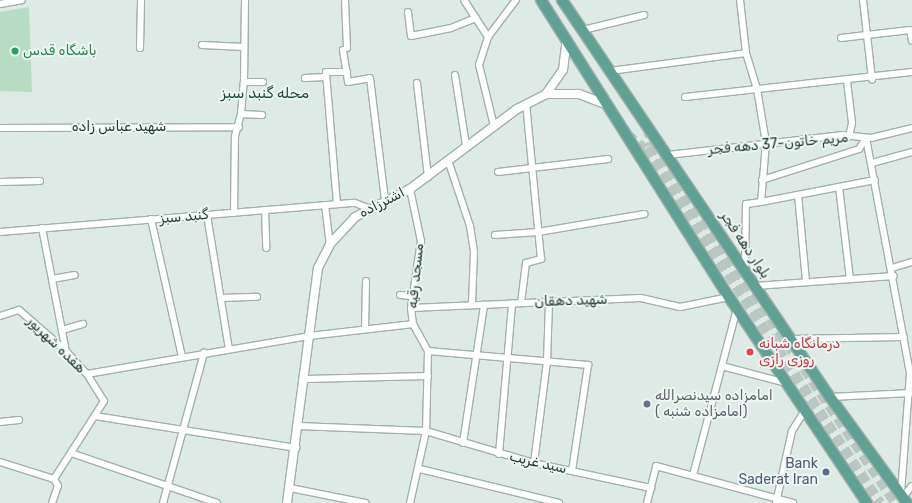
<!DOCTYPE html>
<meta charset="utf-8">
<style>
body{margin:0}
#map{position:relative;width:912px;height:503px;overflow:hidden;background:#deeae5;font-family:Rubik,"Noto Sans Arabic",sans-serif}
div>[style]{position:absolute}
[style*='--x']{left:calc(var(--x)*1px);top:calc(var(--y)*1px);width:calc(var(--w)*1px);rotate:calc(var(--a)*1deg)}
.green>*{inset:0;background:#b6dcc3}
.primary-tunnel>*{height:10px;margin-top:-5px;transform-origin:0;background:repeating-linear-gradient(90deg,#b8c7c2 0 10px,transparent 0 15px)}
.roads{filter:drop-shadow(1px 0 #a1b1ac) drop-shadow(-1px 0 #a1b1ac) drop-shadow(0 1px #a1b1ac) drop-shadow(0 -1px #a1b1ac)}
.minor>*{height:6px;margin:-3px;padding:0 3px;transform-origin:3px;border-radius:3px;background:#fff}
.tertiary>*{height:8px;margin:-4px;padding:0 4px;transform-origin:4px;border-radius:4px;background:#fff}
.primary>*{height:10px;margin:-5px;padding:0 5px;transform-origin:5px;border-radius:5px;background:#61a094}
.dots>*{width:11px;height:11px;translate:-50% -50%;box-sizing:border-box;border:2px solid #eef6f3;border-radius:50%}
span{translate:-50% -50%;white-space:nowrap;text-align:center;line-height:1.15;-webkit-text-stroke:4px #eef6f3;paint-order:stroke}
.leisure-label{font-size:14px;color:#27864d}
.left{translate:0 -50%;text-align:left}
.street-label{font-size:14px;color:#1f3934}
.health-label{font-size:14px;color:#be3a42}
.worship-label{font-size:14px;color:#5b616d}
.service-label{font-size:14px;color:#4e5e75}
.right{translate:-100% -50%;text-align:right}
.neighbourhood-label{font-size:15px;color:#1b4b43}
</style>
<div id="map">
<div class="green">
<i style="clip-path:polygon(29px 7px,32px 92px,0 91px,0 12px)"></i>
</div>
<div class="primary-tunnel">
<i style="--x:647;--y:127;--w:19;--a:74"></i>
<i style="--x:652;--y:145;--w:433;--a:55.8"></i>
<i style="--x:627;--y:134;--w:23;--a:40"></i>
<i style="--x:645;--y:149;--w:425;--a:56.4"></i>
</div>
<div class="roads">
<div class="minor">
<i style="--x:345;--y:0;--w:48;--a:87.6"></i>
<i style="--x:464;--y:0;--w:44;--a:57"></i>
<i style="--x:740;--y:0;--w:53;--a:83.5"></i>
<i style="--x:746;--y:53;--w:38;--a:73"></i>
<i style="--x:757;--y:89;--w:55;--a:80.5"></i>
<i style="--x:766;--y:143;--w:59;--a:94.8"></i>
<i style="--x:761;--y:202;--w:15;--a:172"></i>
<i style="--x:746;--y:204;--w:64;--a:90.9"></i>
<i style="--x:863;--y:0;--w:80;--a:83.5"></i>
<i style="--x:0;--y:4;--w:22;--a:-10"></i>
<i style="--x:408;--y:12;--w:24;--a:83"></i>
<i style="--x:411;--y:36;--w:41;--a:-11.3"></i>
<i style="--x:451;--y:28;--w:27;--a:-22"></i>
<i style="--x:583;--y:30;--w:63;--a:-13.8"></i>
<i style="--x:841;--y:38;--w:69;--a:-6.6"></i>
<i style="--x:910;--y:30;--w:11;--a:80"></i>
<i style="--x:202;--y:45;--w:42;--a:2.7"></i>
<i style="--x:140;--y:48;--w:48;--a:-88.8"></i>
<i style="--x:343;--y:50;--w:32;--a:81"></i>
<i style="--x:348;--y:82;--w:22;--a:-10"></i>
<i style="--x:370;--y:78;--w:123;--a:83"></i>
<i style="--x:610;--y:71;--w:137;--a:-7.5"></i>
<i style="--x:455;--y:75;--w:71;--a:81.1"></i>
<i style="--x:305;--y:78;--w:21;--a:-3"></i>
<i style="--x:847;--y:81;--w:42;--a:83.2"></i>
<i style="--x:852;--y:123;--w:14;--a:102"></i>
<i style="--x:244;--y:82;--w:19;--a:0"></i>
<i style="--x:417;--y:83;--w:95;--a:83.3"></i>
<i style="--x:685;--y:97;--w:228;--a:-6.3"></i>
<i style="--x:241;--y:114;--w:21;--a:3"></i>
<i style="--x:494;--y:126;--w:63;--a:-103.8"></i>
<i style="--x:479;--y:65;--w:29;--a:-72"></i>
<i style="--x:488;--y:37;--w:46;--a:-52.9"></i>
<i style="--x:0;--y:128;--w:239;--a:-0.2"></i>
<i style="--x:866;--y:138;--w:239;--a:79.4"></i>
<i style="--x:910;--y:373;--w:120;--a:94.3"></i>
<i style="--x:668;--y:155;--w:176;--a:-6.5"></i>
<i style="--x:843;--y:135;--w:28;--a:6"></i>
<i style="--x:871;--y:138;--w:42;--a:-13.7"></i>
<i style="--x:448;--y:160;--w:70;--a:71.6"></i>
<i style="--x:470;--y:226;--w:26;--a:81"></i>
<i style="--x:474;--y:252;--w:53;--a:92.2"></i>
<i style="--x:872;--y:163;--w:41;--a:-15.4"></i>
<i style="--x:498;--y:172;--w:111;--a:-6.7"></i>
<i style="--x:762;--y:180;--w:102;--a:-17.7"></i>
<i style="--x:859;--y:149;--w:13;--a:-58"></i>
<i style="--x:0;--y:182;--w:40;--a:-1.4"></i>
<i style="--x:839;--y:187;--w:93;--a:83.2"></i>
<i style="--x:410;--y:189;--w:53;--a:78.1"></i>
<i style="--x:421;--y:241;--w:68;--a:98.5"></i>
<i style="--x:411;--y:308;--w:16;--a:83"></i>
<i style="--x:413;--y:324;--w:31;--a:61"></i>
<i style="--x:428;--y:351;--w:80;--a:91.4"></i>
<i style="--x:426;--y:431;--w:74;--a:102.5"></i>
<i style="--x:798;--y:195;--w:87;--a:84.7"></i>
<i style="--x:761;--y:202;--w:116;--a:-10.9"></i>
<i style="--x:337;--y:204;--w:132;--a:-94.8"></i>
<i style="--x:326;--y:72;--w:21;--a:0"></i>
<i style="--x:325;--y:205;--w:39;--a:83"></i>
<i style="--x:265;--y:210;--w:38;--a:88"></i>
<i style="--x:234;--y:213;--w:77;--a:-89.3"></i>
<i style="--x:235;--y:136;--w:23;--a:-75"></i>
<i style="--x:241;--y:114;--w:32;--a:-85"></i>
<i style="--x:244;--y:82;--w:82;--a:-89.3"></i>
<i style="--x:207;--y:215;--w:136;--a:80.7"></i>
<i style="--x:151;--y:219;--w:141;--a:77.3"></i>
<i style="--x:42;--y:228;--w:125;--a:79"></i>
<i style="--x:0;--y:232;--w:356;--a:-4.7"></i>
<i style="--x:355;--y:203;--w:14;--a:21"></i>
<i style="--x:495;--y:235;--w:43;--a:-4"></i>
<i style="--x:538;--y:232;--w:108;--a:-9.6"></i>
<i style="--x:892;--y:268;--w:21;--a:-17"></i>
<i style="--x:52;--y:279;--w:23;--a:-10"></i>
<i style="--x:755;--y:286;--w:139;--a:-4.1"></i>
<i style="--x:400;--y:295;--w:12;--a:5"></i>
<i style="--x:221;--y:298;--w:36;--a:-2"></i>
<i style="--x:521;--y:303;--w:40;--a:-82.9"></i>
<i style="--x:526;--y:263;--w:16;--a:-15"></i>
<i style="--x:541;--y:259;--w:156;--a:-95.5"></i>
<i style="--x:411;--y:308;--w:230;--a:-2.5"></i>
<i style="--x:641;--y:298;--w:40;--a:13"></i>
<i style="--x:680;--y:307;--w:50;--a:-11.5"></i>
<i style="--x:0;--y:316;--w:20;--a:-18"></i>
<i style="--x:19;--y:310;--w:62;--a:41.1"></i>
<i style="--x:66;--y:351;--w:31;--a:48"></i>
<i style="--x:87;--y:374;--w:32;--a:58"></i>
<i style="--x:104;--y:401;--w:93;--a:122.7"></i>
<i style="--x:365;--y:329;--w:48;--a:-88.8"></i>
<i style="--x:62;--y:330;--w:22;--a:-16"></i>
<i style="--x:791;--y:339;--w:113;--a:-1"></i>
<i style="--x:428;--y:351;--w:161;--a:5"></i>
<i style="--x:588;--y:365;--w:107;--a:98.6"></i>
<i style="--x:722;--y:366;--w:66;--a:14.9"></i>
<i style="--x:87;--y:374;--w:225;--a:-9.7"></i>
<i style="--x:309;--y:336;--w:105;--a:-6.6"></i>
<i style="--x:306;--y:379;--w:122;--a:-1.4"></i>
<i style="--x:830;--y:397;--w:82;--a:-2.8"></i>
<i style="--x:95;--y:416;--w:204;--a:9"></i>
<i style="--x:0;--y:422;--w:19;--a:-6"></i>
<i style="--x:298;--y:426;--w:128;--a:2.2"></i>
<i style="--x:426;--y:431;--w:113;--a:16.5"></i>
<i style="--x:534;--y:463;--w:120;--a:12.1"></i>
<i style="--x:463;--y:443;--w:140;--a:-81.3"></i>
<i style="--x:71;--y:453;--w:154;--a:18.9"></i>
<i style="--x:499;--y:454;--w:151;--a:-85"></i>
<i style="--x:0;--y:462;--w:57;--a:17.5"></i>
<i style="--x:534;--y:463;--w:102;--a:-82.7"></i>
<i style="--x:547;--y:362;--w:60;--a:-88.1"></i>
<i style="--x:420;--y:469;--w:143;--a:13.7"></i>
<i style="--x:693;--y:475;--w:172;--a:-75.2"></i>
<i style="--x:290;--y:488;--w:77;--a:11.2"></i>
<i style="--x:903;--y:497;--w:14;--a:-51"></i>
<i style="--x:52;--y:503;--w:18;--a:-71"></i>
<i style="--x:58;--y:486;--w:8;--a:-120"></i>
<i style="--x:163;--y:503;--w:156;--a:-74.7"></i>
<i style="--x:647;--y:503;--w:38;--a:-76"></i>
<i style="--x:656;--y:466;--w:142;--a:15.1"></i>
<i style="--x:776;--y:503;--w:74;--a:-77.5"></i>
<i style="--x:792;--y:431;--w:22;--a:-58"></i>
</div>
<div class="tertiary">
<i style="--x:546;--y:94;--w:33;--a:0"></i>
<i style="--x:579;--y:94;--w:30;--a:21"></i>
<i style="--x:287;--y:503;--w:237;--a:-82.5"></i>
<i style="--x:318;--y:268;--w:27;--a:-63"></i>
<i style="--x:330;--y:244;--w:37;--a:-47"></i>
<i style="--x:355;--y:217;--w:62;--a:-27"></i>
<i style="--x:410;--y:189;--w:134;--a:-36.8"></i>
<i style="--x:517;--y:109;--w:33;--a:-27"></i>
<i style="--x:546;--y:94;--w:29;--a:-55"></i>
<i style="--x:563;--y:70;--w:31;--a:-83"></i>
</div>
<div class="primary">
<i style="--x:541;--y:0;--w:352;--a:57.7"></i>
<i style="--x:729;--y:297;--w:248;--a:56.2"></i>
<i style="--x:562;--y:0;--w:479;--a:56"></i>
<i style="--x:830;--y:397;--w:131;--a:54"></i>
</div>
</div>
<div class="dots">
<i style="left:15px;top:51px;background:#2e9e5b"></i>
<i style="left:750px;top:352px;background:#e0444e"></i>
<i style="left:647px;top:404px;background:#6b7280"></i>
<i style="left:826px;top:472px;background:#5c6f8a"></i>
</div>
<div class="leisure-label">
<span class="left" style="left:23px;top:51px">باشگاه قدس</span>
</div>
<div class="street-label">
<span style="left:119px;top:127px">شهید عباس زاده</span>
<span style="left:778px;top:144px;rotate:-5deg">مریم خاتون-37 دهه فجر</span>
<span style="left:382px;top:203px;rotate:-27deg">اشترزاده</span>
<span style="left:184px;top:217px;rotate:-5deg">گنبد سبز</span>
<span style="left:745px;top:245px;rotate:56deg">بلوار دهه فجر</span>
<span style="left:416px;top:276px;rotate:-84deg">مسجد رقیه</span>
<span style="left:571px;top:301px;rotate:-2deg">شهید دهقان</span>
<span style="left:56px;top:345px;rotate:44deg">هفده شهریور</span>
<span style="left:538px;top:463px;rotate:13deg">سید غریب</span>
</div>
<div class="health-label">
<span class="left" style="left:759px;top:352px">درمانگاه شبانه<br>روزی رازی</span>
</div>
<div class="worship-label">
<span class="left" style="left:655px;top:404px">امامزاده سیدنصرالله<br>( امامزاده شنبه)</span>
</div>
<div class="service-label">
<span class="right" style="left:818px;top:472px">Bank<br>Saderat Iran</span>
</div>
<div class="neighbourhood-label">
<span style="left:265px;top:94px">محله گنبد سبز</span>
</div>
</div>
